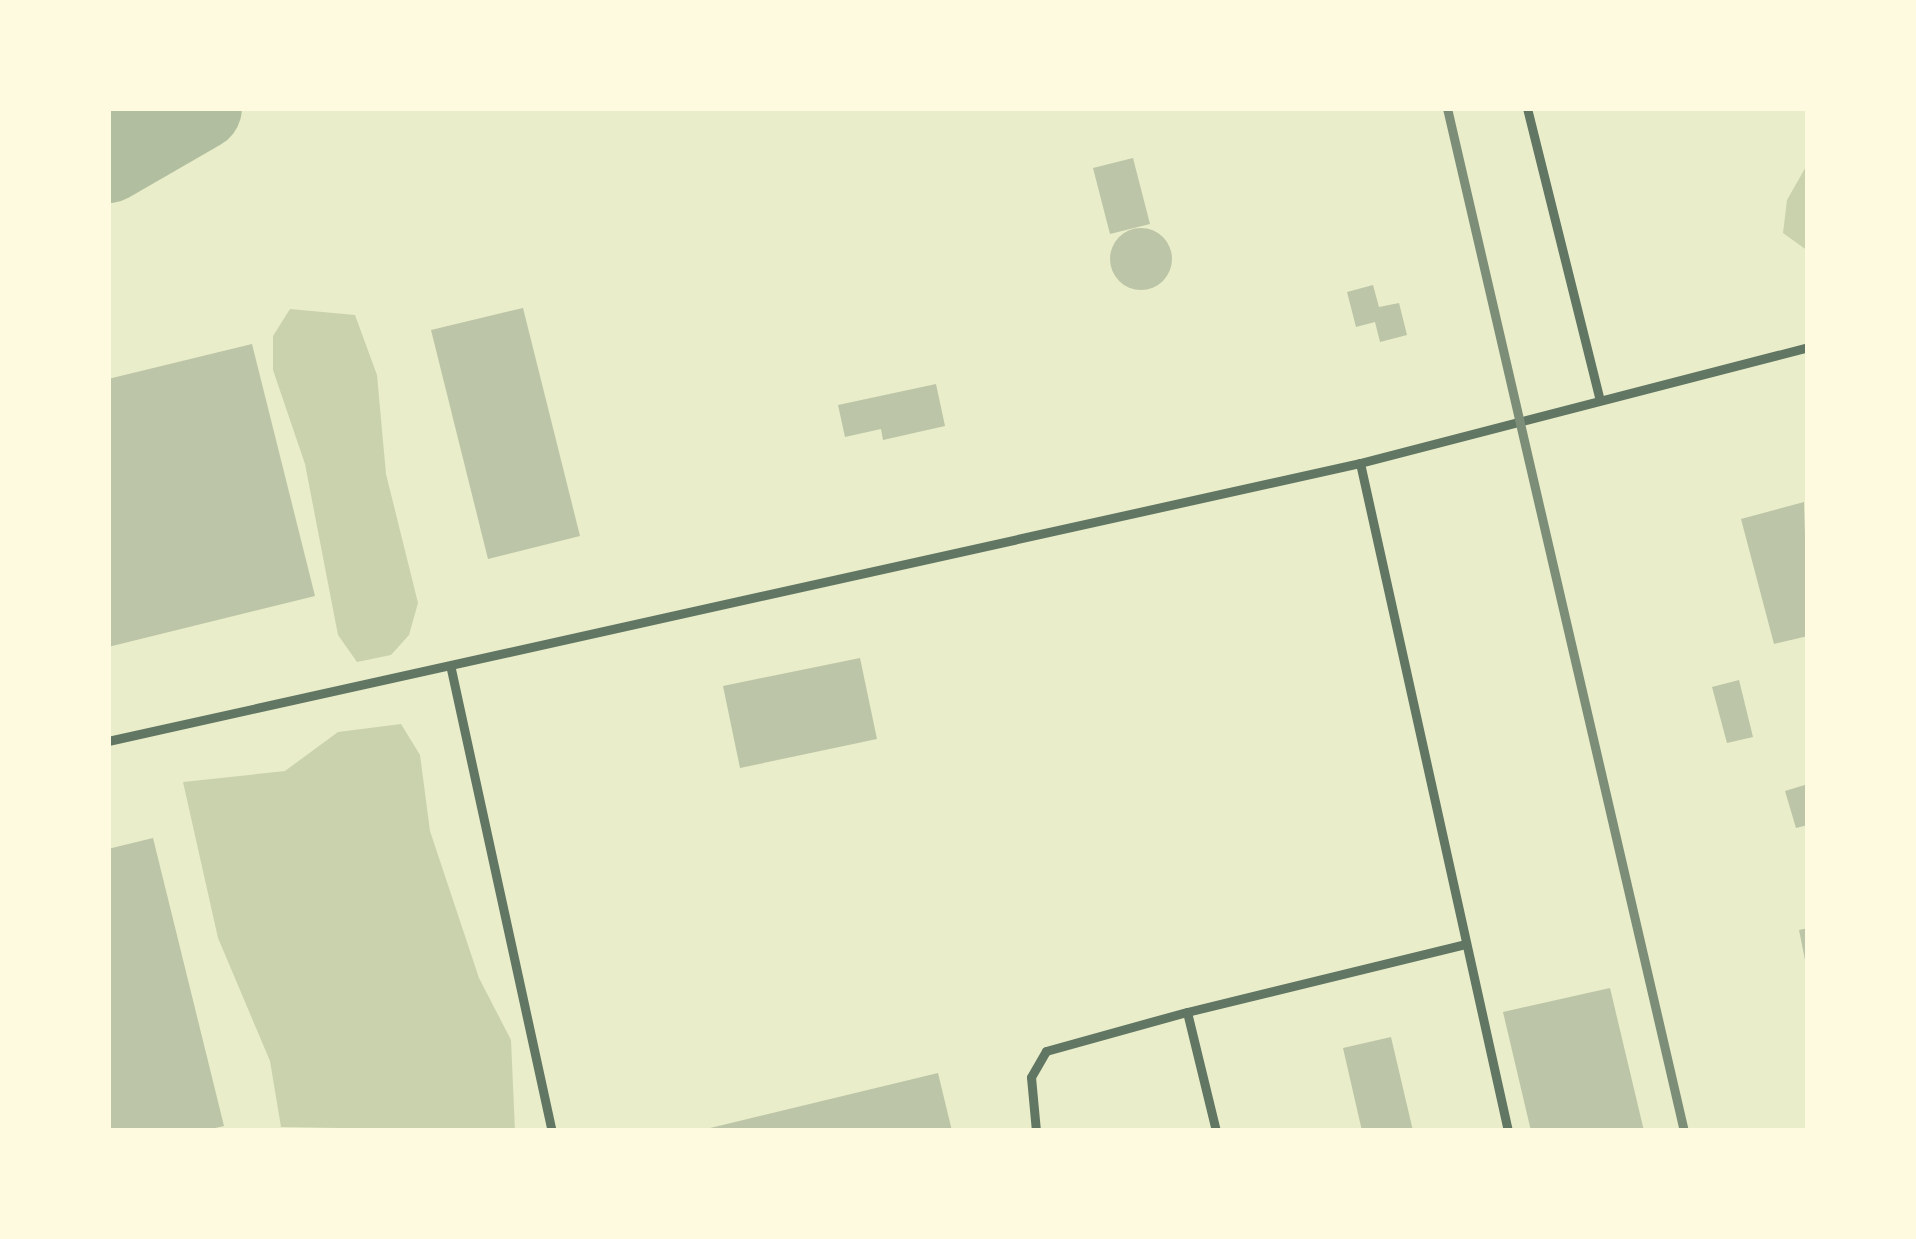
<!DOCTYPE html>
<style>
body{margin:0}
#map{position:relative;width:1916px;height:1239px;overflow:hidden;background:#e9edc9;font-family:Spectral,serif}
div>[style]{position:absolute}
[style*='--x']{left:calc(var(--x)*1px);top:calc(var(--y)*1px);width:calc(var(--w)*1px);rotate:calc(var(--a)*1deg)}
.green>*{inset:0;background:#cad2ad}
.taxiway>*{height:84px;margin:-42px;padding:0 42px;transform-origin:42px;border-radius:42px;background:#b2bea0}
.building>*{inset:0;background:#bcc5a7}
.round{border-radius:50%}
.service>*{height:9px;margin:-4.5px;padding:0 4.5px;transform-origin:4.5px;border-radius:4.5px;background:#617663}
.rail>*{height:9px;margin:-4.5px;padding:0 4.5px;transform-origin:4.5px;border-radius:4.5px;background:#7c8e77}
span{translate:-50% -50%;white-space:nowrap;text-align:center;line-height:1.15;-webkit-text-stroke:9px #fefae0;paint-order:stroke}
.frame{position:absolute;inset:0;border:111px solid #fefae0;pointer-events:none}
</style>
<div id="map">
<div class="green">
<i style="clip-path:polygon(1808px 163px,1808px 251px,1783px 233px,1787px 200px)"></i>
<i style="clip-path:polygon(290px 309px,355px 315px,377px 375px,386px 474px,418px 603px,409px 635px,391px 655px,357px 662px,338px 635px,305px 464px,273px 370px,273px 336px)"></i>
<i style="clip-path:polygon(401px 724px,420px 755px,430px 831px,479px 978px,511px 1040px,515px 1131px,281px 1127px,270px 1061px,218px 938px,183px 782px,285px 771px,338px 732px)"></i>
</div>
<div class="taxiway">
<i style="--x:108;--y:161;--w:106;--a:-29.9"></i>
</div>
<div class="building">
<i style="clip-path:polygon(1133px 158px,1150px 224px,1110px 234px,1093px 168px)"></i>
<i class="round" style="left:1110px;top:228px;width:62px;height:62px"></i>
<i style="clip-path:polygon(1373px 285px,1379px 307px,1399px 303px,1407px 335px,1380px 342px,1375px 322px,1356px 327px,1347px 292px)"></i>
<i style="clip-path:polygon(523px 308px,580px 536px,488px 559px,431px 330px)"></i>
<i style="clip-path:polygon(252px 344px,315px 596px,108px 647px,108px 379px)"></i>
<i style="clip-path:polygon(936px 384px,945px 426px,883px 440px,881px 429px,845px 437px,838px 405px)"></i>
<i style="clip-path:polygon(1804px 502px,1808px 636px,1774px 644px,1741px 519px)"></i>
<i style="clip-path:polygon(860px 658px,877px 739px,740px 768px,723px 686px)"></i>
<i style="clip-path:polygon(1739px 680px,1753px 737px,1727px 743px,1712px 687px)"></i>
<i style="clip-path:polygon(1808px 784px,1808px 825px,1796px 828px,1785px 791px)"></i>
<i style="clip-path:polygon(153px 838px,224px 1126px,202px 1131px,108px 1131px,108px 849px)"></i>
<i style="clip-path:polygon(1808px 928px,1808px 965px,1806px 965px,1799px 930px)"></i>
<i style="clip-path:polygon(1610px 988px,1644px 1131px,1531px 1131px,1503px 1012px)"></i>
<i style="clip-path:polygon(1391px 1037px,1413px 1131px,1362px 1131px,1343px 1048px)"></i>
<i style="clip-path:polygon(938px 1073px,952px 1131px,707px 1131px,706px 1129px)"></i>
</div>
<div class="service">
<i style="--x:1527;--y:108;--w:298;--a:76"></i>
<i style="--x:1360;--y:463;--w:684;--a:77.51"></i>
<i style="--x:451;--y:669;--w:473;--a:77.7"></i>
<i style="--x:108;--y:741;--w:1282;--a:-12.52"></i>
<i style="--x:1360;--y:463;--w:463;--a:-14.5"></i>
<i style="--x:1036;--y:1131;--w:54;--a:-95.3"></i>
<i style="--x:1031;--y:1077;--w:30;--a:-60"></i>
<i style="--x:1046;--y:1051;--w:146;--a:-15.5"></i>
<i style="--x:1216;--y:1131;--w:122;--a:-103.7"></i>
<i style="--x:1187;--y:1012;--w:283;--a:-13.7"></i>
</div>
<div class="rail">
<i style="--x:1447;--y:108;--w:1050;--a:76.96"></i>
</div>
<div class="frame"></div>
</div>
